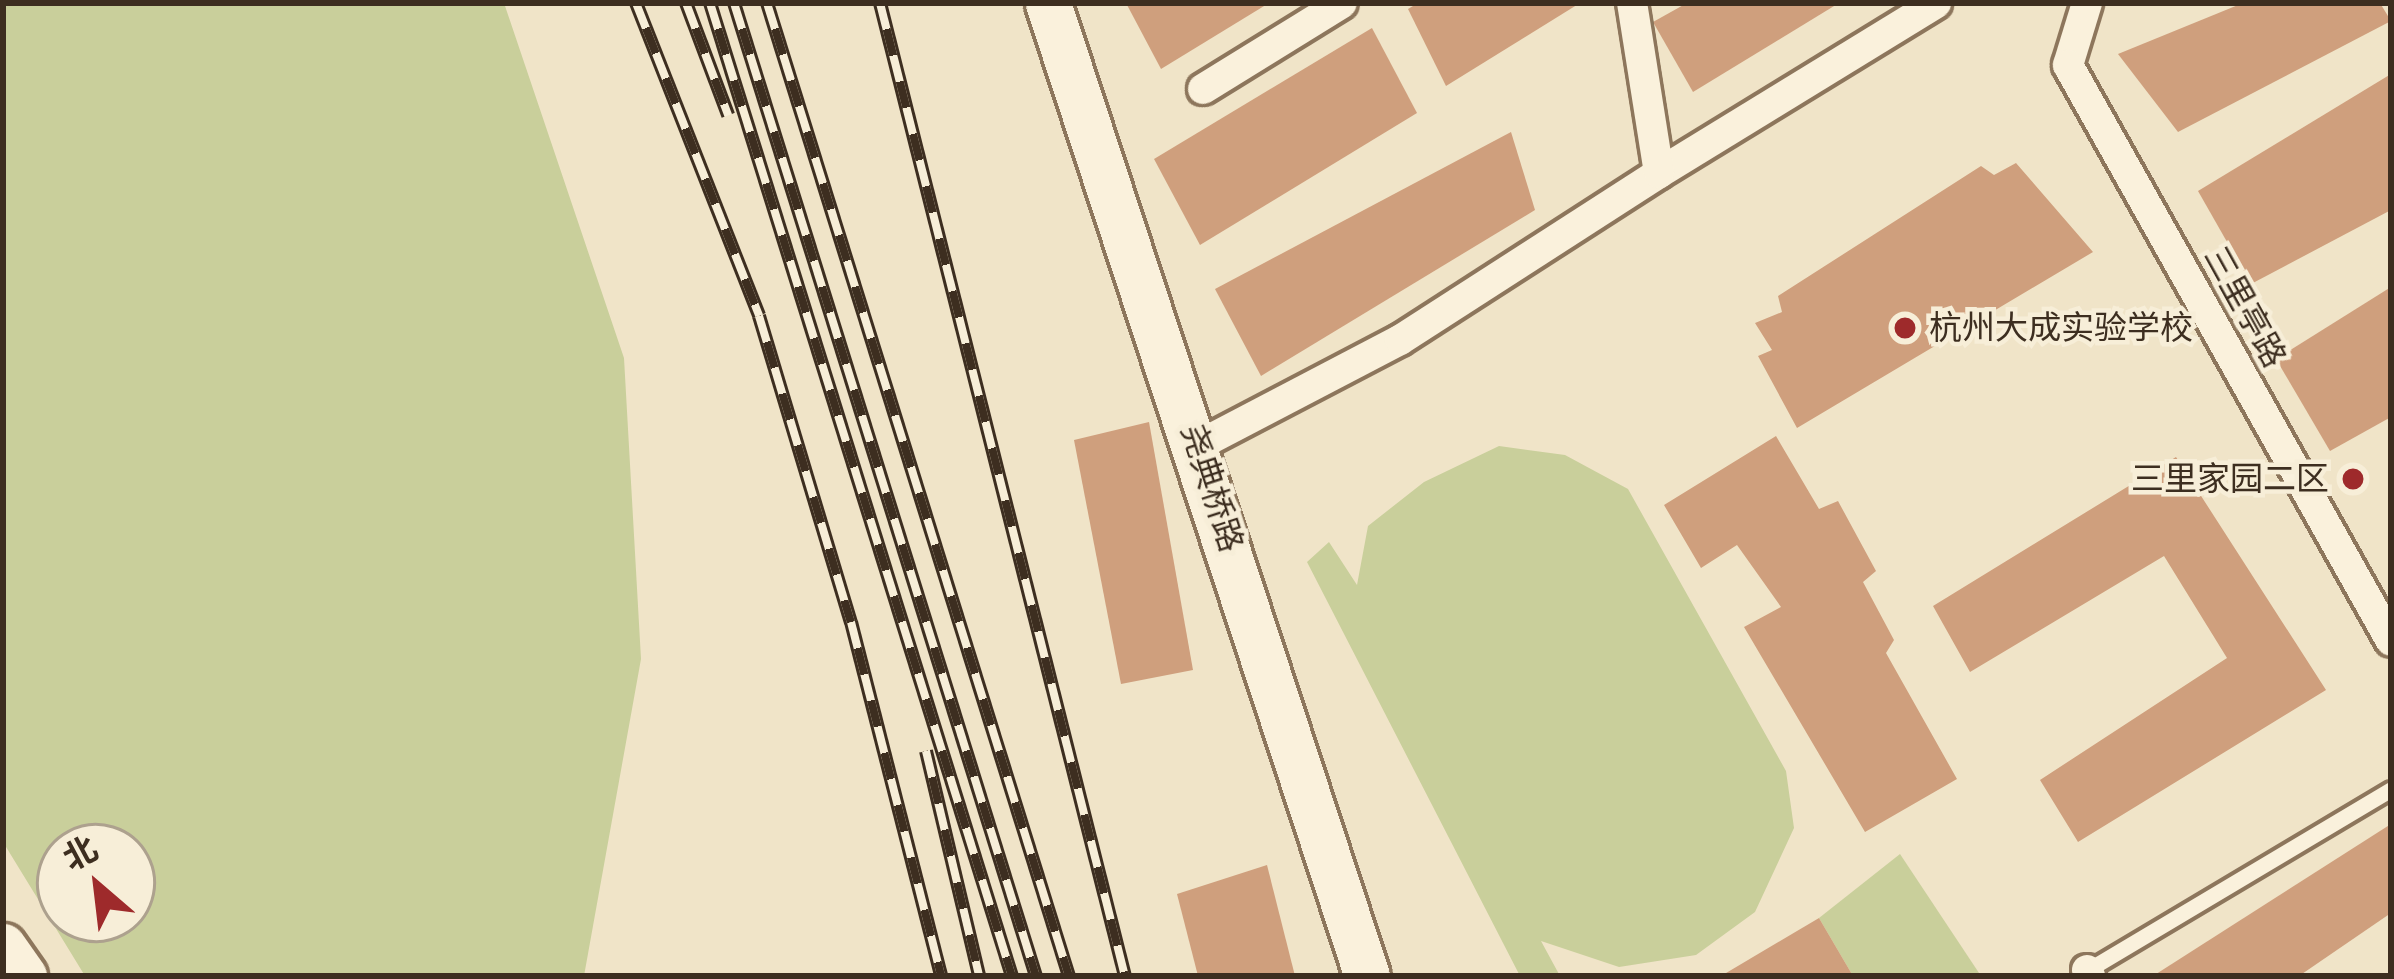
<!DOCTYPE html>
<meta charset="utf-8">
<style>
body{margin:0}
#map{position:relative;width:2394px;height:979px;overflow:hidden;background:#f0e4c8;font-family:"Crimson Pro","Noto Sans SC",serif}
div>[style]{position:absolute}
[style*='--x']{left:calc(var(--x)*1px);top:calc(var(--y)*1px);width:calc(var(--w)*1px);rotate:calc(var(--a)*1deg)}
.green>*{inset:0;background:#c9cf9b}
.building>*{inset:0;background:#cf9f7d}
.roads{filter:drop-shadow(3px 0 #8d765c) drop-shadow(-3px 0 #8d765c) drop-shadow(0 3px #8d765c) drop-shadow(0 -3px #8d765c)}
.lane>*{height:15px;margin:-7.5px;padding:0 7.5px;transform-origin:7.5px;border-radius:7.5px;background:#faf1dc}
.street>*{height:30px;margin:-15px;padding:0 15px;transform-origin:15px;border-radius:15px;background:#faf1dc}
.secondary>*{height:45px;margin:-22.5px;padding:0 22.5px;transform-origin:22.5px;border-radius:22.5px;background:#faf1dc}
.rail>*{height:14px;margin-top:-7px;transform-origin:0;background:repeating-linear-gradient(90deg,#f7eed8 0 27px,#3d2e20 0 54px);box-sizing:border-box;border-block:3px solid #3d2e20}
.dots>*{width:33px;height:33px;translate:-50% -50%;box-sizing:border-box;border:6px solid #f7eed8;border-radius:50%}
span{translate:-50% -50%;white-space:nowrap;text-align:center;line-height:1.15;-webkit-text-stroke:9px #f7eed8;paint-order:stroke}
.street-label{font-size:33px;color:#3d2e20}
.poi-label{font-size:33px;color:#3d2e20}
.left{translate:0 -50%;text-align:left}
.right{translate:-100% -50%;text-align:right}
.frame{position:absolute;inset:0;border:6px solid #3d2e20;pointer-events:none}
.north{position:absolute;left:36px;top:823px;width:120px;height:120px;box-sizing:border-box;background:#f7eed8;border:3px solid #ada18e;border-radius:50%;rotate:332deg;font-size:33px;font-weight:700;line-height:48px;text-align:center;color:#3d2e20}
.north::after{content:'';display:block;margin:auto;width:42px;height:54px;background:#9e2a2b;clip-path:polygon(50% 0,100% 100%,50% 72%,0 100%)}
</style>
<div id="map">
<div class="green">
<i style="clip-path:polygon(evenodd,3px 3px,504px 3px,624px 358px,641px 659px,584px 976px,85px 976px,3px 842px,3px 3px,60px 847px,132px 847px,132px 919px,60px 919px,60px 847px)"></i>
<i style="clip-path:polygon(1499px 446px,1565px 455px,1628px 489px,1786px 771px,1794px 828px,1755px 912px,1696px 955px,1619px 967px,1541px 941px,1560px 976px,1520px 976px,1307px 562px,1329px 542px,1357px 585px,1368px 526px,1424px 482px)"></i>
<i style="clip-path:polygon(1900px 854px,1981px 976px,1853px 976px,1819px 918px)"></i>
</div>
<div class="building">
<i style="clip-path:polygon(1126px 3px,1269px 3px,1161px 69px)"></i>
<i style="clip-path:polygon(1418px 3px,1580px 3px,1446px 86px,1408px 9px)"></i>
<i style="clip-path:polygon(1687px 3px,1839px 3px,1693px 92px,1653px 22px)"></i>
<i style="clip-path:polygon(2243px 3px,2380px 3px,2391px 21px,2178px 132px,2118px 54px)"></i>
<i style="clip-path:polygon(1372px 28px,1417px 113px,1200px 245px,1154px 159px)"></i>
<i style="clip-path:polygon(2391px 74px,2391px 210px,2251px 284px,2198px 191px)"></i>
<i style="clip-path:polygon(1511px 132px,1535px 210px,1261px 376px,1215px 289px)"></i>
<i style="clip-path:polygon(2016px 163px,2093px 252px,1797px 428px,1758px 356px,1772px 350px,1755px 323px,1782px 312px,1778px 296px,1981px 166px,1994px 175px)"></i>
<i style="clip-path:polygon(2391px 287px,2391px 417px,2330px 451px,2276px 359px)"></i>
<i style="clip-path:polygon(1149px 422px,1193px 670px,1121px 684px,1074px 440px)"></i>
<i style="clip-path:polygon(1776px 436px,1819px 509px,1838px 501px,1876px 571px,1863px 582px,1894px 640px,1886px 653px,1957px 779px,1865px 832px,1744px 627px,1781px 607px,1737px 545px,1701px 568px,1664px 505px)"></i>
<i style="clip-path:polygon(2176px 457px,2326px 690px,2078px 842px,2040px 780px,2227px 658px,2164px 556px,1970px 672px,1933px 606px)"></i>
<i style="clip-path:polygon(2391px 824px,2391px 913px,2299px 976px,2153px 976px)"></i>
<i style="clip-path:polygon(1267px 865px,1295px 976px,1198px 976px,1177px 894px)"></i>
<i style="clip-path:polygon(1819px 918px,1853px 976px,1721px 976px)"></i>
</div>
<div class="roads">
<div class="lane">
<i style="--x:2086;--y:971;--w:355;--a:-30.8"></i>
</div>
<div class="street">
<i style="--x:2087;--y:3;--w:65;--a:107"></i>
<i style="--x:2068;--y:65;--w:660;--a:60.72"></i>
<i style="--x:1203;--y:89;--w:163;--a:-31.7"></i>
<i style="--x:1659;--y:173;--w:325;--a:-31.5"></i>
<i style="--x:1199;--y:445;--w:227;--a:-27.6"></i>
<i style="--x:1400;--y:340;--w:308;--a:-32.8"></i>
<i style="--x:1659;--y:173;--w:172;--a:-99"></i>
<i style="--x:2087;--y:970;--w:7;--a:63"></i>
</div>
<div class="secondary">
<i style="--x:1048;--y:3;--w:1024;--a:71.85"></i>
<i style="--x:3;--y:946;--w:37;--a:55"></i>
</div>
</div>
<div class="rail">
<i style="--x:636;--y:3;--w:336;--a:68.5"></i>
<i style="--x:759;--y:316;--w:320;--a:73.3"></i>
<i style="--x:851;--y:622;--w:365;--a:75.7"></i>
<i style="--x:686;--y:3;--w:120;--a:69.4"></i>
<i style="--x:710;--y:3;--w:1019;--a:72.76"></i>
<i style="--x:734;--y:3;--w:1019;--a:72.76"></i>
<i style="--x:767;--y:3;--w:1019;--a:72.76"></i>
<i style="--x:880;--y:3;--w:1003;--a:75.87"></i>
<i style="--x:926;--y:751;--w:231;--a:76.7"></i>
</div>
<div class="dots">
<i style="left:1905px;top:328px;background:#9e2a2b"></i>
<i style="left:2353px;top:479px;background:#9e2a2b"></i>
</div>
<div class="street-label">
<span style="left:2245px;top:307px;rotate:61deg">三里亭路</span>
<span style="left:1212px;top:488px;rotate:72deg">尧典桥路</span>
</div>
<div class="poi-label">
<span class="left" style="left:1929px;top:328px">杭州大成实验学校</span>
<span class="right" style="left:2329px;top:479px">三里家园二区</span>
</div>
<div class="frame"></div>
<div class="north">北</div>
</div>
